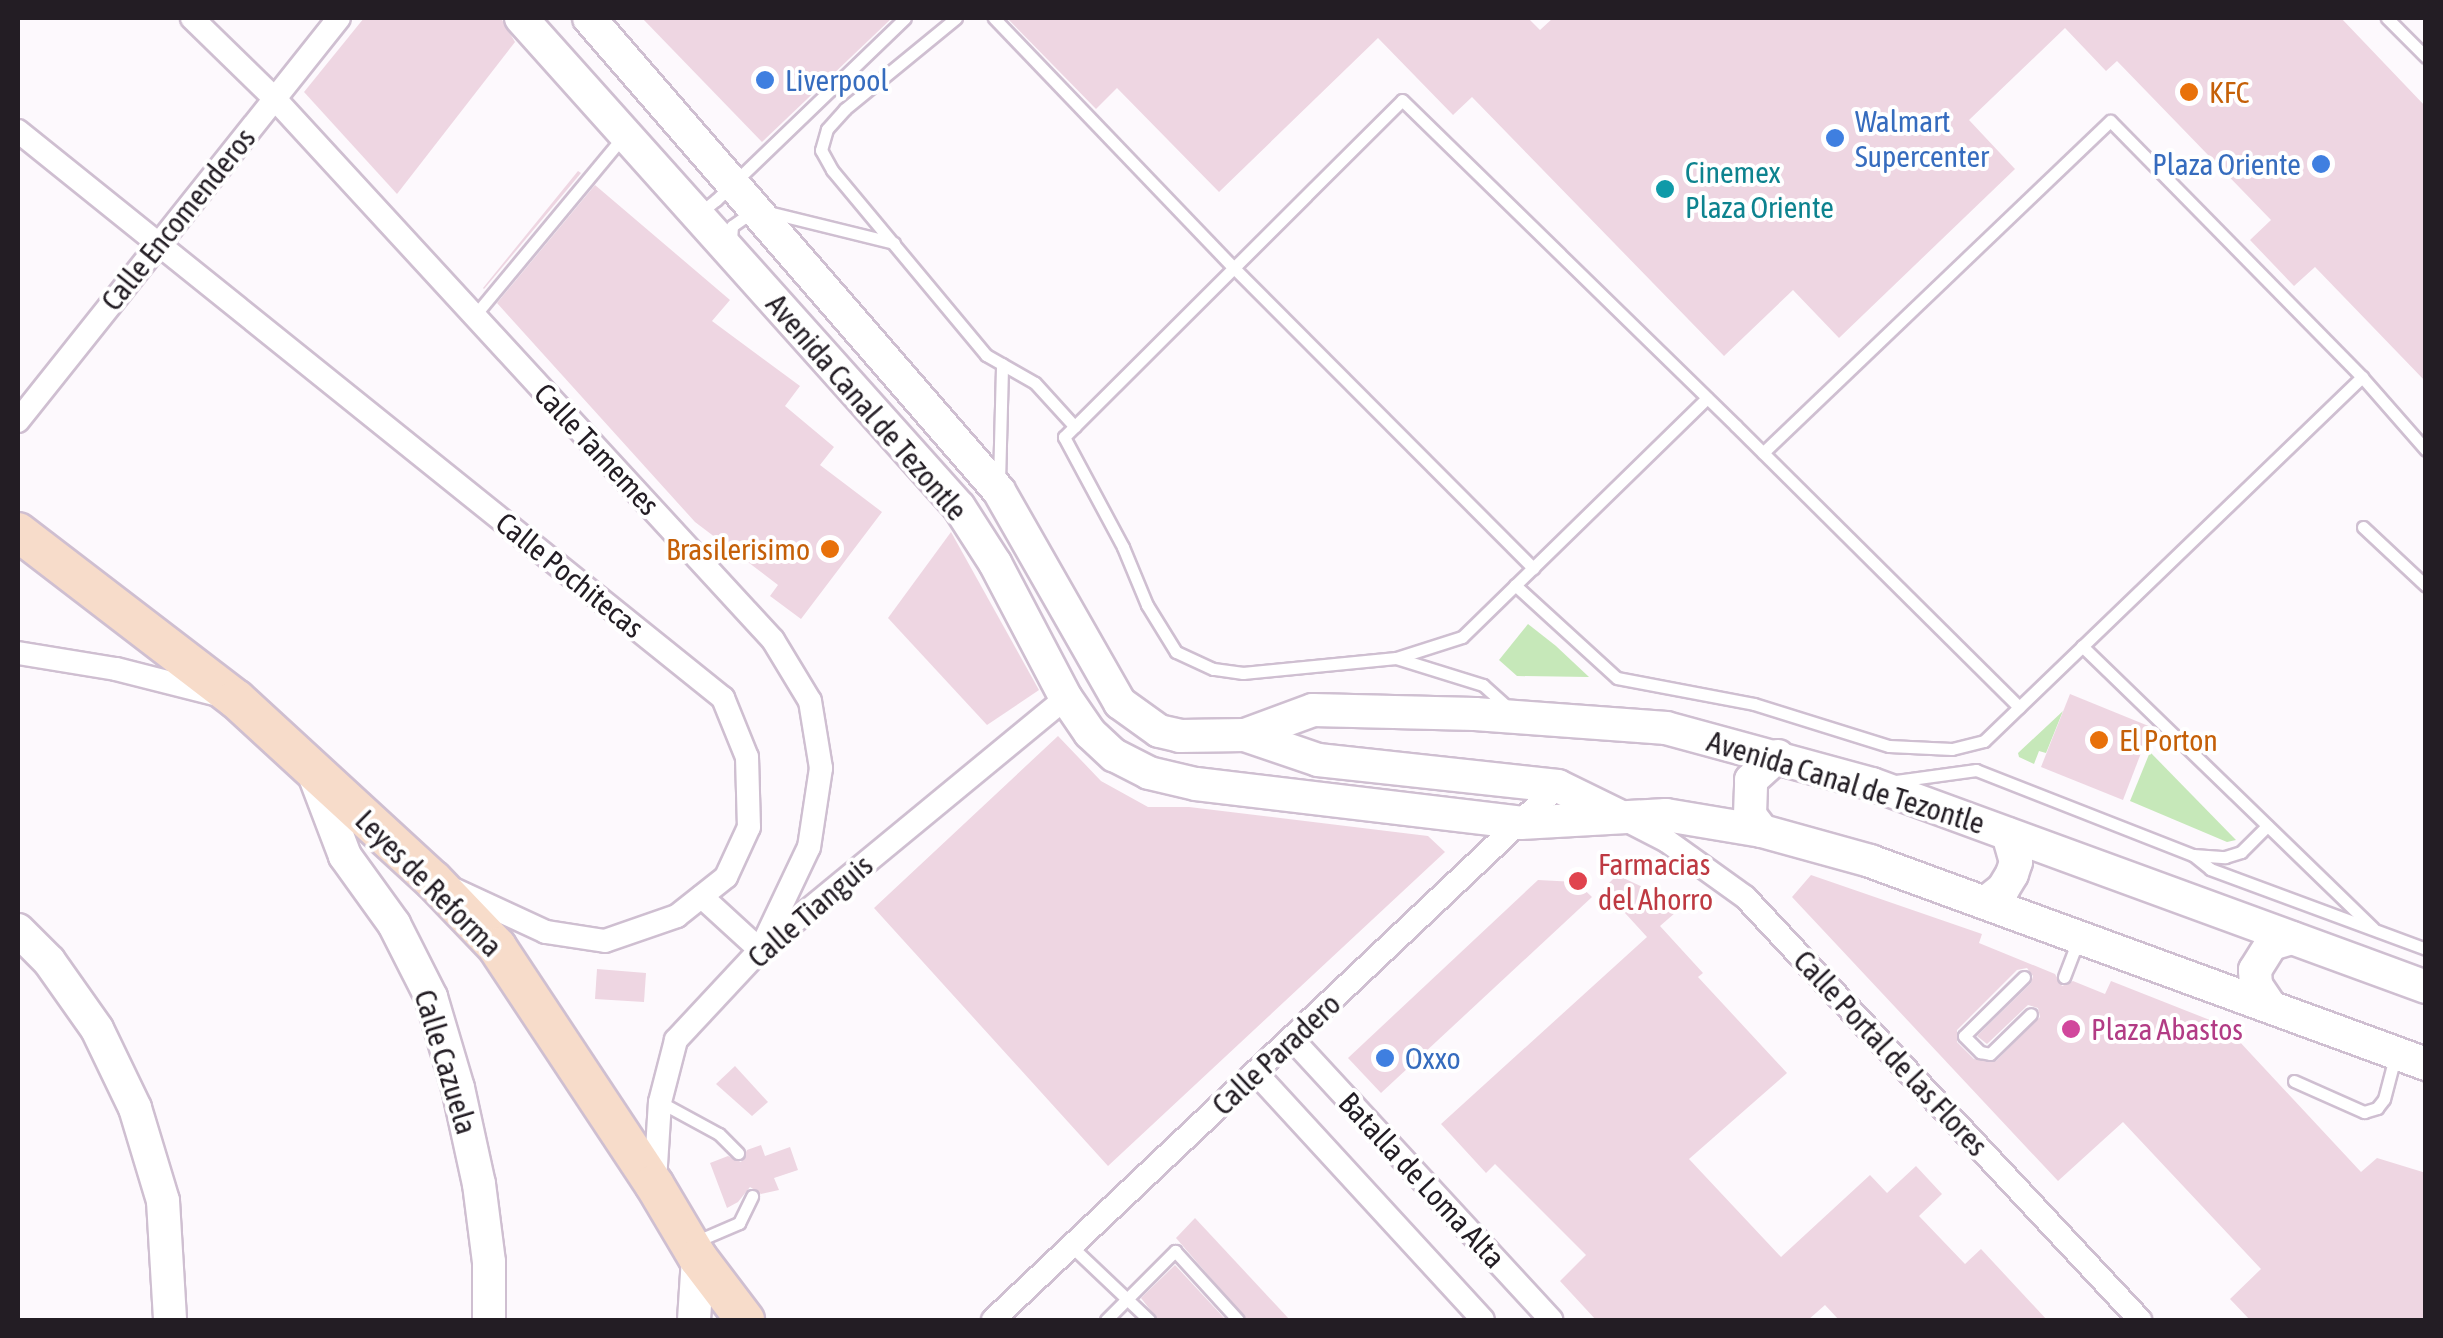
<!DOCTYPE html>
<style>
body{margin:0}
#map{position:relative;width:2443px;height:1338px;overflow:hidden;background:#fdf9fd;font-family:"Asap Condensed",sans-serif}
div>[style]{position:absolute}
[style*='--x']{left:calc(var(--x)*1px);top:calc(var(--y)*1px);width:calc(var(--w)*1px);rotate:calc(var(--a)*1deg)}
.green>*{inset:0;background:#c6e8b9}
.building>*{inset:0;background:#eed6e2}
.roads{filter:drop-shadow(2px 0 #cfbfd1) drop-shadow(-2px 0 #cfbfd1) drop-shadow(0 2px #cfbfd1) drop-shadow(0 -2px #cfbfd1)}
.lane>*{height:11px;margin:-5.5px;padding:0 5.5px;transform-origin:5.5px;border-radius:5.5px;background:#fff}
.street>*{height:22px;margin:-11px;padding:0 11px;transform-origin:11px;border-radius:11px;background:#fff}
.secondary>*{height:32px;margin:-16px;padding:0 16px;transform-origin:16px;border-radius:16px;background:#fff}
.primary>*{height:38px;margin:-19px;padding:0 19px;transform-origin:19px;border-radius:19px;background:#f7dcca}
.dots>*{width:28px;height:28px;translate:-50% -50%;box-sizing:border-box;border:5px solid #fff;border-radius:50%}
span{translate:-50% -50%;white-space:nowrap;text-align:center;line-height:1.15;-webkit-text-stroke:8px #fff;paint-order:stroke}
.shop-label{font-size:30px;color:#366cbe}
.left{translate:0 -50%;text-align:left}
.right{translate:-100% -50%;text-align:right}
.food-label{font-size:30px;color:#c56008}
.culture-label{font-size:30px;color:#0d838f}
.street-label{font-size:30px;color:#231d24}
.health-label{font-size:30px;color:#be3a42}
.hotel-label{font-size:30px;color:#b23c85}
.frame{position:absolute;inset:0;border:20px solid #231d24;pointer-events:none}
</style>
<div id="map">
<div class="green">
<i style="clip-path:polygon(1528px 624px,1556px 646px,1589px 677px,1517px 676px,1499px 660px)"></i>
<i style="clip-path:polygon(2063px 711px,2046px 753px,2039px 751px,2034px 764px,2019px 757px,2018px 753px)"></i>
<i style="clip-path:polygon(2150px 752px,2236px 840px,2227px 842px,2130px 801px)"></i>
</div>
<div class="building">
<i style="clip-path:polygon(364px 18px,501px 18px,515px 42px,397px 194px,304px 92px)"></i>
<i style="clip-path:polygon(642px 18px,892px 18px,762px 142px)"></i>
<i style="clip-path:polygon(1007px 18px,1528px 18px,1540px 30px,1553px 18px,2341px 18px,2426px 107px,2426px 382px,2315px 267px,2294px 286px,2250px 240px,2271px 220px,2117px 61px,2106px 71px,2065px 28px,1969px 120px,2015px 169px,1839px 338px,1793px 290px,1724px 356px,1472px 97px,1453px 115px,1378px 38px,1219px 192px,1117px 88px,1096px 109px)"></i>
<i style="clip-path:polygon(578px 171px,581px 173px,484px 289px,483px 288px)"></i>
<i style="clip-path:polygon(595px 185px,730px 300px,712px 321px,800px 386px,785px 406px,834px 447px,820px 465px,882px 512px,801px 619px,770px 596px,778px 585px,695px 522px,497px 303px)"></i>
<i style="clip-path:polygon(951px 532px,1039px 690px,987px 725px,888px 618px)"></i>
<i style="clip-path:polygon(2070px 694px,2151px 727px,2123px 800px,2041px 767px)"></i>
<i style="clip-path:polygon(1058px 736px,1101px 781px,1148px 807px,1189px 807px,1428px 836px,1445px 852px,1108px 1166px,874px 908px)"></i>
<i style="clip-path:polygon(1617px 875px,1683px 906px,1660px 926px,1703px 973px,1698px 977px,1787px 1073px,1689px 1159px,1781px 1257px,1870px 1175px,1887px 1193px,1916px 1166px,1942px 1194px,1919px 1216px,1965px 1264px,1981px 1249px,2047px 1320px,1839px 1320px,1825px 1305px,1808px 1320px,1596px 1320px,1560px 1281px,1586px 1255px,1495px 1164px,1486px 1173px,1441px 1124px,1647px 937px,1603px 889px)"></i>
<i style="clip-path:polygon(evenodd,1811px 875px,1982px 934px,1979px 943px,2055px 974px,2062px 986px,2073px 981px,2105px 994px,2111px 981px,2225px 1026px,2361px 1172px,2377px 1158px,2426px 1173px,2426px 1320px,2250px 1320px,2230px 1299px,2261px 1269px,2123px 1122px,2058px 1181px,1792px 897px,1811px 875px,2027px 968px,2033px 976px,2031px 983px,1977px 1036px,1987px 1044px,2028px 1005px,2038px 1008px,2040px 1017px,1996px 1061px,1974px 1059px,1957px 1042px,1957px 1030px,2017px 970px,2027px 968px)"></i>
<i style="clip-path:polygon(1538px 880px,1576px 882px,1592px 897px,1381px 1093px,1348px 1058px)"></i>
<i style="clip-path:polygon(597px 969px,646px 973px,644px 1002px,595px 999px)"></i>
<i style="clip-path:polygon(735px 1066px,768px 1102px,752px 1116px,716px 1084px)"></i>
<i style="clip-path:polygon(761px 1145px,765px 1156px,790px 1147px,798px 1170px,774px 1178px,779px 1190px,761px 1194px,750px 1187px,738px 1202px,727px 1208px,710px 1163px,728px 1156px,741px 1162px,747px 1150px)"></i>
<i style="clip-path:polygon(1195px 1218px,1290px 1320px,1247px 1320px,1176px 1238px)"></i>
<i style="clip-path:polygon(1175px 1265px,1226px 1320px,1158px 1320px,1141px 1298px)"></i>
</div>
<div class="roads">
<div class="lane">
<i style="--x:956;--y:18;--w:144;--a:140.7"></i>
<i style="--x:845;--y:109;--w:27;--a:132"></i>
<i style="--x:827;--y:129;--w:22;--a:106"></i>
<i style="--x:821;--y:150;--w:23;--a:61"></i>
<i style="--x:832;--y:170;--w:241;--a:50.2"></i>
<i style="--x:986;--y:355;--w:56;--a:29.7"></i>
<i style="--x:1035;--y:383;--w:59;--a:47.7"></i>
<i style="--x:994;--y:18;--w:347;--a:46.2"></i>
<i style="--x:1234;--y:268;--w:424;--a:45.1"></i>
<i style="--x:2387;--y:18;--w:55;--a:45"></i>
<i style="--x:696;--y:207;--w:10;--a:6"></i>
<i style="--x:706;--y:208;--w:13;--a:-39"></i>
<i style="--x:716;--y:200;--w:262;--a:-43.9"></i>
<i style="--x:731;--y:240;--w:14;--a:-86"></i>
<i style="--x:732;--y:226;--w:29;--a:-35"></i>
<i style="--x:756;--y:209;--w:142;--a:13.8"></i>
<i style="--x:475;--y:315;--w:231;--a:-50.3"></i>
<i style="--x:2362;--y:377;--w:97;--a:48.8"></i>
<i style="--x:1707;--y:398;--w:342;--a:135.7"></i>
<i style="--x:1462;--y:637;--w:69;--a:162.3"></i>
<i style="--x:1396;--y:658;--w:154;--a:174.4"></i>
<i style="--x:1243;--y:673;--w:30;--a:-172"></i>
<i style="--x:1213;--y:669;--w:41;--a:-155.3"></i>
<i style="--x:1176;--y:652;--w:55;--a:-121.7"></i>
<i style="--x:1147;--y:605;--w:63;--a:-112.5"></i>
<i style="--x:1123;--y:547;--w:125;--a:-118.2"></i>
<i style="--x:1064;--y:437;--w:477;--a:-44.9"></i>
<i style="--x:1402;--y:100;--w:467;--a:44.3"></i>
<i style="--x:1736;--y:426;--w:399;--a:44.8"></i>
<i style="--x:999;--y:482;--w:118;--a:-88.5"></i>
<i style="--x:2363;--y:527;--w:86;--a:43.1"></i>
<i style="--x:1515;--y:585;--w:138;--a:42.4"></i>
<i style="--x:1617;--y:678;--w:139;--a:10.7"></i>
<i style="--x:1754;--y:704;--w:141;--a:17.3"></i>
<i style="--x:1889;--y:746;--w:63;--a:2.7"></i>
<i style="--x:1952;--y:749;--w:33;--a:-14"></i>
<i style="--x:1984;--y:741;--w:525;--a:-43.92"></i>
<i style="--x:2362;--y:377;--w:359;--a:-134.5"></i>
<i style="--x:2110;--y:121;--w:480;--a:136.3"></i>
<i style="--x:2082;--y:646;--w:405;--a:44.1"></i>
<i style="--x:1396;--y:658;--w:91;--a:17.2"></i>
<i style="--x:1483;--y:685;--w:39;--a:42"></i>
<i style="--x:1896;--y:781;--w:81;--a:-7.8"></i>
<i style="--x:1976;--y:770;--w:233;--a:21.4"></i>
<i style="--x:2193;--y:855;--w:22;--a:39"></i>
<i style="--x:2210;--y:869;--w:230;--a:20.3"></i>
<i style="--x:2193;--y:855;--w:32;--a:4"></i>
<i style="--x:2225;--y:857;--w:17;--a:-17"></i>
<i style="--x:2241;--y:852;--w:37;--a:-45"></i>
<i style="--x:2024;--y:977;--w:84;--a:135.5"></i>
<i style="--x:1964;--y:1036;--w:23;--a:45"></i>
<i style="--x:1980;--y:1052;--w:10;--a:11"></i>
<i style="--x:1990;--y:1054;--w:57;--a:-44.3"></i>
<i style="--x:2064;--y:977;--w:39;--a:-69"></i>
<i style="--x:2294;--y:1081;--w:77;--a:23.9"></i>
<i style="--x:2364;--y:1112;--w:14;--a:-17"></i>
<i style="--x:2377;--y:1108;--w:11;--a:-52"></i>
<i style="--x:2384;--y:1099;--w:43;--a:-75.3"></i>
<i style="--x:660;--y:1102;--w:67;--a:28.5"></i>
<i style="--x:719;--y:1134;--w:27;--a:45"></i>
<i style="--x:697;--y:1241;--w:46;--a:-23.2"></i>
<i style="--x:739;--y:1223;--w:30;--a:-64"></i>
<i style="--x:1070;--y:1245;--w:109;--a:43.5"></i>
<i style="--x:1106;--y:1320;--w:98;--a:-45"></i>
<i style="--x:1175;--y:1251;--w:93;--a:47.6"></i>
</div>
<div class="street">
<i style="--x:192;--y:18;--w:116;--a:44.3"></i>
<i style="--x:275;--y:99;--w:735;--a:47.37"></i>
<i style="--x:773;--y:640;--w:71;--a:58.8"></i>
<i style="--x:810;--y:701;--w:68;--a:80.7"></i>
<i style="--x:821;--y:768;--w:80;--a:98.6"></i>
<i style="--x:809;--y:847;--w:114;--a:115.4"></i>
<i style="--x:760;--y:950;--w:79;--a:-137.6"></i>
<i style="--x:18;--y:131;--w:905;--a:38.81"></i>
<i style="--x:723;--y:698;--w:64;--a:67.9"></i>
<i style="--x:747;--y:757;--w:70;--a:88.4"></i>
<i style="--x:749;--y:827;--w:55;--a:114.7"></i>
<i style="--x:726;--y:877;--w:63;--a:141.5"></i>
<i style="--x:677;--y:916;--w:76;--a:160.9"></i>
<i style="--x:605;--y:941;--w:60;--a:-171.3"></i>
<i style="--x:546;--y:932;--w:100;--a:-155.2"></i>
<i style="--x:18;--y:421;--w:515;--a:-51.46"></i>
<i style="--x:18;--y:653;--w:99;--a:9.3"></i>
<i style="--x:116;--y:669;--w:105;--a:14.3"></i>
<i style="--x:1626;--y:820;--w:46;--a:27.1"></i>
<i style="--x:1667;--y:841;--w:96;--a:35.7"></i>
<i style="--x:1745;--y:897;--w:579;--a:46.96"></i>
<i style="--x:1293;--y:1040;--w:381;--a:47.3"></i>
<i style="--x:1256;--y:1073;--w:335;--a:47.4"></i>
<i style="--x:655;--y:1181;--w:79;--a:-86.4"></i>
<i style="--x:660;--y:1102;--w:64;--a:-75.5"></i>
<i style="--x:676;--y:1040;--w:123;--a:-47"></i>
<i style="--x:760;--y:950;--w:396;--a:-39.5"></i>
<i style="--x:993;--y:1320;--w:777;--a:-43.38"></i>
</div>
<div class="secondary">
<i style="--x:521;--y:18;--w:656;--a:48.15"></i>
<i style="--x:959;--y:507;--w:67;--a:57.3"></i>
<i style="--x:995;--y:563;--w:153;--a:62.3"></i>
<i style="--x:1066;--y:698;--w:42;--a:55.6"></i>
<i style="--x:1090;--y:733;--w:33;--a:43"></i>
<i style="--x:1114;--y:755;--w:39;--a:27"></i>
<i style="--x:1149;--y:773;--w:48;--a:13.2"></i>
<i style="--x:1196;--y:784;--w:327;--a:6.8"></i>
<i style="--x:1521;--y:823;--w:145;--a:-3.2"></i>
<i style="--x:1666;--y:815;--w:97;--a:9.5"></i>
<i style="--x:1762;--y:831;--w:112;--a:15.5"></i>
<i style="--x:1870;--y:861;--w:592;--a:20.06"></i>
<i style="--x:589;--y:18;--w:626;--a:49.08"></i>
<i style="--x:999;--y:491;--w:244;--a:60.3"></i>
<i style="--x:1120;--y:703;--w:48;--a:35.7"></i>
<i style="--x:1159;--y:731;--w:22;--a:13"></i>
<i style="--x:1180;--y:736;--w:65;--a:-0.9"></i>
<i style="--x:1245;--y:735;--w:72;--a:-20.2"></i>
<i style="--x:1313;--y:710;--w:162;--a:1.4"></i>
<i style="--x:1475;--y:714;--w:192;--a:4.2"></i>
<i style="--x:1666;--y:728;--w:213;--a:15.2"></i>
<i style="--x:1872;--y:784;--w:590;--a:20.12"></i>
<i style="--x:1245;--y:735;--w:77;--a:18.9"></i>
<i style="--x:1318;--y:760;--w:241;--a:6.2"></i>
<i style="--x:1558;--y:786;--w:66;--a:26.2"></i>
<i style="--x:312;--y:769;--w:93;--a:69.2"></i>
<i style="--x:345;--y:856;--w:84;--a:54.2"></i>
<i style="--x:394;--y:924;--w:82;--a:63.1"></i>
<i style="--x:431;--y:997;--w:95;--a:73.5"></i>
<i style="--x:458;--y:1088;--w:98;--a:77.7"></i>
<i style="--x:479;--y:1184;--w:79;--a:82.7"></i>
<i style="--x:489;--y:1262;--w:58;--a:90"></i>
<i style="--x:1762;--y:831;--w:20;--a:-127"></i>
<i style="--x:1750;--y:815;--w:35;--a:-88"></i>
<i style="--x:1751;--y:780;--w:36;--a:-42"></i>
<i style="--x:1985;--y:903;--w:23;--a:-38"></i>
<i style="--x:2003;--y:889;--w:17;--a:-59"></i>
<i style="--x:2012;--y:874;--w:13;--a:-72"></i>
<i style="--x:2016;--y:862;--w:29;--a:-106"></i>
<i style="--x:18;--y:930;--w:44;--a:45"></i>
<i style="--x:49;--y:961;--w:83;--a:54.8"></i>
<i style="--x:97;--y:1029;--w:88;--a:64.3"></i>
<i style="--x:135;--y:1108;--w:97;--a:73.2"></i>
<i style="--x:163;--y:1201;--w:119;--a:86.6"></i>
<i style="--x:2270;--y:1006;--w:25;--a:-124"></i>
<i style="--x:2256;--y:985;--w:15;--a:-94"></i>
<i style="--x:2255;--y:970;--w:31;--a:-58"></i>
<i style="--x:2271;--y:944;--w:22;--a:-16"></i>
<i style="--x:694;--y:1320;--w:62;--a:-86.3"></i>
</div>
<div class="primary">
<i style="--x:18;--y:532;--w:275;--a:37.5"></i>
<i style="--x:236;--y:699;--w:268;--a:42.6"></i>
<i style="--x:433;--y:880;--w:93;--a:46.3"></i>
<i style="--x:497;--y:947;--w:284;--a:56.5"></i>
<i style="--x:654;--y:1184;--w:86;--a:59.3"></i>
<i style="--x:698;--y:1258;--w:78;--a:52.8"></i>
</div>
</div>
<div class="dots">
<i style="left:765px;top:80px;background:#3f7fe0"></i>
<i style="left:2189px;top:92px;background:#e8710a"></i>
<i style="left:1835px;top:138px;background:#3f7fe0"></i>
<i style="left:2321px;top:164px;background:#3f7fe0"></i>
<i style="left:1665px;top:189px;background:#0f9aa8"></i>
<i style="left:830px;top:549px;background:#e8710a"></i>
<i style="left:2099px;top:740px;background:#e8710a"></i>
<i style="left:1578px;top:881px;background:#e0444e"></i>
<i style="left:2071px;top:1029px;background:#d1479c"></i>
<i style="left:1385px;top:1058px;background:#3f7fe0"></i>
</div>
<div class="shop-label">
<span class="left" style="left:785px;top:80px">Liverpool</span>
<span class="left" style="left:1855px;top:138px">Walmart<br>Supercenter</span>
<span class="right" style="left:2301px;top:164px">Plaza Oriente</span>
<span class="left" style="left:1405px;top:1058px">Oxxo</span>
</div>
<div class="food-label">
<span class="left" style="left:2209px;top:92px">KFC</span>
<span class="right" style="left:810px;top:549px">Brasilerisimo</span>
<span class="left" style="left:2119px;top:740px">El Porton</span>
</div>
<div class="culture-label">
<span class="left" style="left:1685px;top:189px">Cinemex<br>Plaza Oriente</span>
</div>
<div class="street-label">
<span style="left:178px;top:219px;rotate:-51deg">Calle Encomenderos</span>
<span style="left:867px;top:407px;rotate:49deg">Avenida Canal de Tezontle</span>
<span style="left:597px;top:449px;rotate:47deg">Calle Tamemes</span>
<span style="left:570px;top:575px;rotate:39deg">Calle Pochitecas</span>
<span style="left:1846px;top:782px;rotate:17deg">Avenida Canal de Tezontle</span>
<span style="left:429px;top:883px;rotate:45deg">Leyes de Reforma</span>
<span style="left:810px;top:911px;rotate:-41deg">Calle Tianguis</span>
<span style="left:1891px;top:1053px;rotate:47deg">Calle Portal de las Flores</span>
<span style="left:1276px;top:1054px;rotate:-43deg">Calle Paradero</span>
<span style="left:446px;top:1062px;rotate:73deg">Calle Cazuela</span>
<span style="left:1422px;top:1180px;rotate:47deg">Batalla de Loma Alta</span>
</div>
<div class="health-label">
<span class="left" style="left:1598px;top:881px">Farmacias<br>del Ahorro</span>
</div>
<div class="hotel-label">
<span class="left" style="left:2091px;top:1029px">Plaza Abastos</span>
</div>
<div class="frame"></div>
</div>
